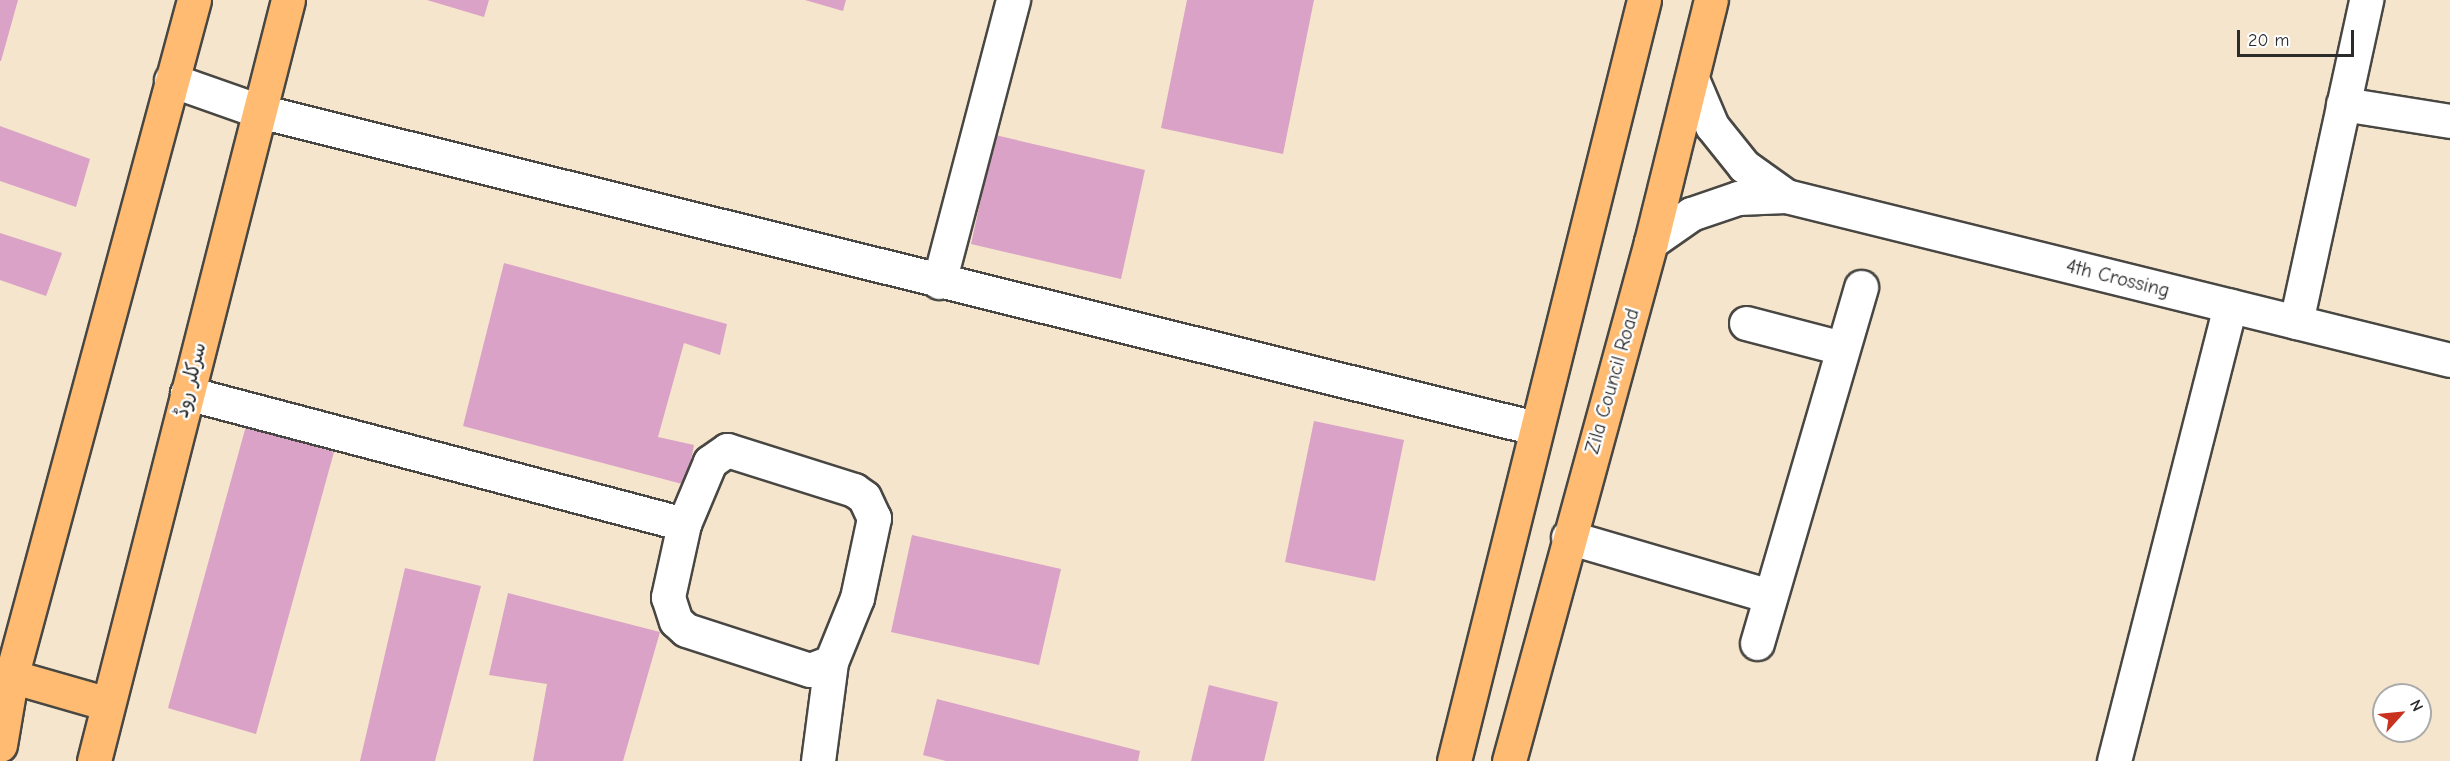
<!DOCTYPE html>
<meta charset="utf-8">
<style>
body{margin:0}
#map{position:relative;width:2450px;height:761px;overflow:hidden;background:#f4e5cc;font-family:"Comic Neue","Playpen Sans Arabic",sans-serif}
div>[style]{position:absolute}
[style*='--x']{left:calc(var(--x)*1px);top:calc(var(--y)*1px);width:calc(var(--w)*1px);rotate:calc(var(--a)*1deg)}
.building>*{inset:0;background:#daa2c6}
.roads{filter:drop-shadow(2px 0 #494743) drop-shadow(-2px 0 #494743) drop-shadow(0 2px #494743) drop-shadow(0 -2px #494743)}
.minor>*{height:33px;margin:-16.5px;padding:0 16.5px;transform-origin:16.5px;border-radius:16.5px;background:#fff}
.major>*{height:33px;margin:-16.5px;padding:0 16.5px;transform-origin:16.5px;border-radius:16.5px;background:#febb71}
span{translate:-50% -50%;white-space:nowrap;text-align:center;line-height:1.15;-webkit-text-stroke:5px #fff;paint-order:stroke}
.street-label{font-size:20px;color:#2b2b2b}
.north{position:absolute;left:2372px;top:683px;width:60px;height:60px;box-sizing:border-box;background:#fff;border:2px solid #aaa;border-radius:50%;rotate:63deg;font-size:16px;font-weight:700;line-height:24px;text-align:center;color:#2b2b2b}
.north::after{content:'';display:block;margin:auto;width:21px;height:27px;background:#c8321e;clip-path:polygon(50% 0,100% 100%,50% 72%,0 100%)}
.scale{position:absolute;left:2237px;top:30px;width:117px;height:27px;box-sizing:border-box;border:3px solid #2b2b2b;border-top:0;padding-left:8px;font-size:18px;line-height:21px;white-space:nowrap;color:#2b2b2b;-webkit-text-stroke:4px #fff;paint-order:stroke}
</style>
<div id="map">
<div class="building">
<i style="clip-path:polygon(0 0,18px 0,1px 61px,0 61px)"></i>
<i style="clip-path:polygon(427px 0,489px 0,484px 17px)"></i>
<i style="clip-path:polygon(805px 0,846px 0,843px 11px)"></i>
<i style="clip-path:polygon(1187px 0,1314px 0,1283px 154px,1161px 128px)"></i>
<i style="clip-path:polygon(0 126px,90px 159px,76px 207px,0 181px)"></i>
<i style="clip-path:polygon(995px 135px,1145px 170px,1121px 279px,971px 244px)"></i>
<i style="clip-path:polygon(0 233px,62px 253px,46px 296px,0 280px)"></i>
<i style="clip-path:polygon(504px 263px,727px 324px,720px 355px,684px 343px,658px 437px,694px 445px,686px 485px,463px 426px)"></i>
<i style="clip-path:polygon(1314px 421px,1404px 440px,1375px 581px,1285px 562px)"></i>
<i style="clip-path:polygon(246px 426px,334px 452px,256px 734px,168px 708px)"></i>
<i style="clip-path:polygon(912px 535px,1061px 569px,1039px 665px,891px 632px)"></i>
<i style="clip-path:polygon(405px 568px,481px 586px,435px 761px,360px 761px)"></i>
<i style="clip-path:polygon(508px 593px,660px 632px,623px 761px,533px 761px,547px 684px,489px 675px)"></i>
<i style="clip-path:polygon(1209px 685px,1278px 702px,1264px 761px,1191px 761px)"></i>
<i style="clip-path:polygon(937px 699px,1140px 751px,1138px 761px,946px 761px,923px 755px)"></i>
</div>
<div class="roads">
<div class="minor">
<i style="--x:1692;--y:79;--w:51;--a:66.9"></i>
<i style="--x:1712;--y:126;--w:51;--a:51.3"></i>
<i style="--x:1744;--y:166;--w:52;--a:35.5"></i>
<i style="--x:171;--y:80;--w:93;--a:19.4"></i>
<i style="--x:259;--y:111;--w:1315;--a:13.95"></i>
<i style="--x:2343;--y:104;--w:108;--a:9"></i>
<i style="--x:1651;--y:242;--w:49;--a:-35"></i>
<i style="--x:1691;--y:214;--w:50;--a:-18.8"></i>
<i style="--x:1738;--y:198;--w:48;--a:-2.4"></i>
<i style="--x:1786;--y:196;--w:684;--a:13.87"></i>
<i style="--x:939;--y:282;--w:292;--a:-75.3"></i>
<i style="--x:2296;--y:322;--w:330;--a:-77.7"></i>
<i style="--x:1746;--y:323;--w:99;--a:14.6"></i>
<i style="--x:187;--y:393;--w:514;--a:14.77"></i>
<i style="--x:684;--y:524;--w:75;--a:102.4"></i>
<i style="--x:668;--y:597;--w:25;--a:72"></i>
<i style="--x:676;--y:621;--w:13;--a:42"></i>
<i style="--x:686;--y:630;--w:130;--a:17.9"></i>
<i style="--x:810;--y:670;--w:22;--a:-21"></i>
<i style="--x:831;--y:662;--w:69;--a:-67.9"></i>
<i style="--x:857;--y:598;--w:82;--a:-78"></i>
<i style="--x:874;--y:518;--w:23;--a:-115"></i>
<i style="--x:864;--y:497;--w:12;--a:-145"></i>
<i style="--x:854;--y:490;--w:133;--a:-162.5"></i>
<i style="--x:727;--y:450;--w:21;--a:145"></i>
<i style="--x:710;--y:462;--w:67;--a:112.8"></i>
<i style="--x:1568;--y:537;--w:210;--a:16.3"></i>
<i style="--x:1757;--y:643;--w:371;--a:-73.7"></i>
<i style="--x:818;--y:761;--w:100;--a:-82.5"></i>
<i style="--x:2114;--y:761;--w:470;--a:-75.7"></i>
</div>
<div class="major">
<i style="--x:0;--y:673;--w:112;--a:16"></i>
<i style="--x:0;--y:745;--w:72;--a:-80.4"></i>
<i style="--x:12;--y:674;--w:698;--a:-74.89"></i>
<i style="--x:94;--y:761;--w:785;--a:-75.7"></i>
<i style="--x:1454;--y:761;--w:784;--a:-75.98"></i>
<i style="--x:1509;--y:761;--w:538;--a:-74.7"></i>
<i style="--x:1651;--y:242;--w:249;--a:-76.1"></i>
</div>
</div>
<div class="street-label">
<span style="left:2118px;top:278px;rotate:14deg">4th Crossing</span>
<span style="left:190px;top:380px;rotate:-76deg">سرکلر روڈ</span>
<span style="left:1612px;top:381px;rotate:-74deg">Zila Council Road</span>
</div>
<div class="north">N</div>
<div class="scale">20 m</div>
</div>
